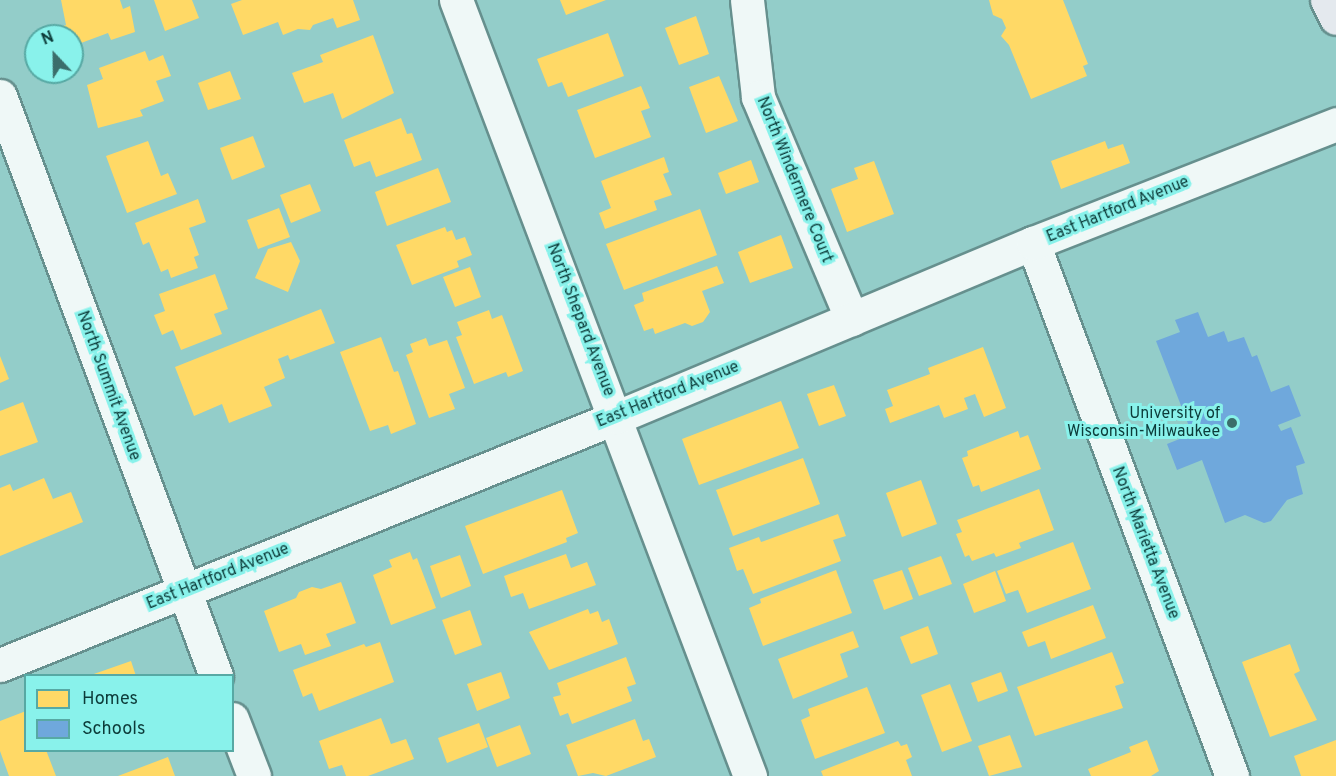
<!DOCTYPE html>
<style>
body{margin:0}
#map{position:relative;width:1336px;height:776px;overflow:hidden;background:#93cdc9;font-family:Overpass,sans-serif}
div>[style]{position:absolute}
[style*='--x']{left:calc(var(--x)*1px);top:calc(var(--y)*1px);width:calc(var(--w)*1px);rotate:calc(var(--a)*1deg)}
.homes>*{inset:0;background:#ffd966}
.schools>*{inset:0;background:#6fa8dc}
.roads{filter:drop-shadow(2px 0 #66908e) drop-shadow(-2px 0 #66908e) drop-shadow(0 2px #66908e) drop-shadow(0 -2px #66908e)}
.minor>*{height:33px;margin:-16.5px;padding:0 16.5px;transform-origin:16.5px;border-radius:16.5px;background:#eff8f7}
.primary>*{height:33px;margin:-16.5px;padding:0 16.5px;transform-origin:16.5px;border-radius:16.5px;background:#e4e9ee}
.dots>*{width:16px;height:16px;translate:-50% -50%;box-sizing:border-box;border:3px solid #89f2eb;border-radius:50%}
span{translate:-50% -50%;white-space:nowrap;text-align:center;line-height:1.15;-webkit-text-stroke:6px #89f2eb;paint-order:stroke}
.street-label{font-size:16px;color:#0c3b39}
.poi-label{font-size:16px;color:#0c3b39}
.right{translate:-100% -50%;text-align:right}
.legend{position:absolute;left:24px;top:674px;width:210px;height:78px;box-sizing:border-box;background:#89f2eb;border:2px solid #57a9a4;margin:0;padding:8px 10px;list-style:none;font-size:18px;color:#0c3b39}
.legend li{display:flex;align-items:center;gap:12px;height:30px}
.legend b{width:30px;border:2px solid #57a9a4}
.north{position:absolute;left:24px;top:24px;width:60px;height:60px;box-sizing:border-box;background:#89f2eb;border:2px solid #57a9a4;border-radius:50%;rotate:338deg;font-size:16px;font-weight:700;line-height:24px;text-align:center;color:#0c3b39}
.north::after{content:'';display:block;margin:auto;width:21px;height:27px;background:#3b6e6b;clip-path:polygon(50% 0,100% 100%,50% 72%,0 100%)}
</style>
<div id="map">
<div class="homes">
<i style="clip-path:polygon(61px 0,120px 0,123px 9px,130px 6px,135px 32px,111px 40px,108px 33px,73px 46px,72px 36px,62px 36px,59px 28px,66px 25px)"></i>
<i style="clip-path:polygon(154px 0,192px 0,199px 18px,165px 31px)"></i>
<i style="clip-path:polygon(242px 0,353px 0,360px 20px,337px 28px,333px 18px,313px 25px,310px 30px,298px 29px,283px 35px,278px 22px,243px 35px,231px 4px)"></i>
<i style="clip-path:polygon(560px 0,606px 0,566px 15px)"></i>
<i style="clip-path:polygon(989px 0,1063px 0,1088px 64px,1083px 66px,1087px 76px,1031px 99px,1009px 45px,1001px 36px,1006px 28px,1002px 19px,993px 15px)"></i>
<i style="clip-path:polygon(696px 16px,709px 54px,679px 65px,665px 28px)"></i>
<i style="clip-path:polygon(608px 33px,624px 76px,568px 97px,562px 82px,548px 87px,537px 59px)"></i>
<i style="clip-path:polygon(373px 35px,394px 93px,342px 119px,333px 93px,304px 103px,292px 73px,323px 62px,320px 55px)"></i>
<i style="clip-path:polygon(145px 51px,149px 61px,163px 55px,171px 76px,156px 81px,164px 101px,140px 110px,143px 116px,98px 128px,87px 85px,103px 79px,99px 68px)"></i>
<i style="clip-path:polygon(230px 71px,241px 99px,208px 110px,198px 83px)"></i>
<i style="clip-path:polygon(719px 76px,738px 121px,706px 133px,689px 87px)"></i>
<i style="clip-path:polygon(641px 86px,650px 108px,641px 111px,651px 137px,595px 158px,577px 110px)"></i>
<i style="clip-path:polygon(401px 118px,407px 134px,412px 133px,422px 160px,376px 177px,370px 161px,354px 167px,344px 140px)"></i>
<i style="clip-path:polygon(253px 136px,265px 167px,232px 180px,220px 148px)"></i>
<i style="clip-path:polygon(148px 141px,161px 176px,168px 173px,177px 194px,127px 213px,106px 156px)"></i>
<i style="clip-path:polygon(1105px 141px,1108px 149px,1123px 144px,1130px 163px,1061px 189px,1051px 161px)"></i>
<i style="clip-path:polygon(664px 157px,669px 172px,663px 174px,672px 195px,654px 201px,657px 210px,605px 229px,599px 213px,611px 208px,601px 181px)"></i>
<i style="clip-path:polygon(751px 160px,759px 182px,726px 194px,718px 173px)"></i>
<i style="clip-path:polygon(874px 161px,894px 214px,847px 232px,831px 189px,858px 179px,854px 168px)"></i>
<i style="clip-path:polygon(438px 168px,451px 202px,387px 226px,375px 192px)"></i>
<i style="clip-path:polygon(310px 184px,321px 211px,291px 223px,280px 195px)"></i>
<i style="clip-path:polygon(198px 199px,206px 222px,189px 228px,199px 255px,194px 257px,198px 268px,171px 278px,168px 269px,161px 272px,149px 242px,143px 245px,135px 223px)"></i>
<i style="clip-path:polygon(279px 208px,290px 237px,258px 249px,247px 220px)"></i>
<i style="clip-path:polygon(700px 209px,717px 255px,624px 290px,606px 244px)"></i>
<i style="clip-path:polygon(445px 227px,447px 232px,452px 230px,456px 240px,465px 237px,472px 255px,457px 261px,459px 267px,412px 285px,396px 245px)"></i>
<i style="clip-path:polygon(781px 235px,793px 268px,750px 283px,738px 252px)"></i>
<i style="clip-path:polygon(291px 242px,300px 261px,288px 292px,255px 278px,268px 249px)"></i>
<i style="clip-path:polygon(717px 266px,724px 283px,702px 291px,710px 312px,703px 322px,692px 326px,685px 323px,655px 334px,653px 328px,644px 331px,634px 305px,644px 301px,642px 293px)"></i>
<i style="clip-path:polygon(470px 267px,481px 297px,455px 307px,443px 277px)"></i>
<i style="clip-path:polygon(215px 274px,228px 309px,214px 314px,222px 334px,181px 350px,173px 330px,162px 335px,154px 315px,165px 311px,159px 294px)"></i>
<i style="clip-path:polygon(321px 309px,335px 343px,290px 360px,288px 355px,278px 359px,285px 378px,264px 387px,272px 406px,229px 423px,222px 404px,194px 416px,175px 367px)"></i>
<i style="clip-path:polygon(489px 310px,492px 319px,502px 315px,523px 371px,508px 377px,506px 372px,474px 384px,456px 337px,462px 335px,457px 322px)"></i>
<i style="clip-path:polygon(381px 337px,394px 372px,398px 371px,416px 424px,391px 434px,388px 425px,370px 431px,340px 352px)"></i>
<i style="clip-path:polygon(426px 338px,429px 346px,447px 340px,465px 388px,449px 394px,455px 409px,429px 418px,406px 355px,413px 352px,410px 344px)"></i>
<i style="clip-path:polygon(983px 347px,1006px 408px,984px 417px,975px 394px,964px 398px,968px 409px,944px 418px,939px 405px,890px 423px,885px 409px,893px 406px,887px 390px,930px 374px,928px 368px)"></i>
<i style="clip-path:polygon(0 356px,9px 379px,0 383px)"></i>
<i style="clip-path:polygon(834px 385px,846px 416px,819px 426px,807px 394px)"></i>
<i style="clip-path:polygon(781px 401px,799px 448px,699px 485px,682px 439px)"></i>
<i style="clip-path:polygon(23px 402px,38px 442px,0 456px,0 411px)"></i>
<i style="clip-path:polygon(1018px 431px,1020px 438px,1028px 435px,1041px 469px,981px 492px,979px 485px,973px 487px,962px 458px,968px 456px,967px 451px)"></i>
<i style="clip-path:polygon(803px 458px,820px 504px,733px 536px,716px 490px)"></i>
<i style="clip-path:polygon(44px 478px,53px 499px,71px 492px,83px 522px,0 556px,0 488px,10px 484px,13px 491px)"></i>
<i style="clip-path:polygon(921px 480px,937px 524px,902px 537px,886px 493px)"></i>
<i style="clip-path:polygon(1039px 489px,1054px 530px,1019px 543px,1021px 548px,996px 557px,994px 553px,972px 561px,969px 555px,965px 557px,956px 534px,962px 532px,957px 520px)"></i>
<i style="clip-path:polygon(562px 490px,578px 533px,566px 538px,567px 542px,483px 574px,465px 526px)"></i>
<i style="clip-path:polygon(838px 514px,846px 536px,833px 540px,841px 561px,753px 594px,743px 569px,737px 571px,729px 548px,759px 537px,761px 542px)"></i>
<i style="clip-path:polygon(1073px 542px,1091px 589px,1027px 613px,1018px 590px,1006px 594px,997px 571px)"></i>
<i style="clip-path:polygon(410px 552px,413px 560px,417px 558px,436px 608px,391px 625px,373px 575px,392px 567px,389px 560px)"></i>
<i style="clip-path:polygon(566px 554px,571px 568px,587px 562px,596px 585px,529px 609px,523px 593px,511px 597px,504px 576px)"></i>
<i style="clip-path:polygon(460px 555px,471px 586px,441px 598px,430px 566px)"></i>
<i style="clip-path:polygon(941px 556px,952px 584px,919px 596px,908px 568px)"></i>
<i style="clip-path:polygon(836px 570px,852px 613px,763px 646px,749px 608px,761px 603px,760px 599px)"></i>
<i style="clip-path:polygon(902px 570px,913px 599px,884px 610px,873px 580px)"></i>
<i style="clip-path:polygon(995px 571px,1006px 601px,974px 613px,963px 584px)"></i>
<i style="clip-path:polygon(341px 582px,356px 623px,326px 634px,331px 646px,305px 655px,301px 644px,279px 652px,264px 611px,296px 598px,299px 592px,312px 587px,321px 589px)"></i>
<i style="clip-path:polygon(1093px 605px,1106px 638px,1051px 659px,1045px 641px,1028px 647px,1022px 632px)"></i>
<i style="clip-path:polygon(588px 609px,590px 614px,598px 611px,602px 622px,609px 619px,618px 644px,549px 670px,529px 632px)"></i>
<i style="clip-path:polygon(470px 610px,482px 645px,455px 655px,442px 620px)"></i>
<i style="clip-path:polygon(928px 626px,938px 654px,911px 664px,900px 637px)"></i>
<i style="clip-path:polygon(853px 631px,859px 647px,840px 654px,848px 677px,793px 699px,778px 659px)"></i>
<i style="clip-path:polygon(380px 642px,394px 682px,319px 711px,312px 693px,303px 697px,293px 670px,364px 644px,366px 647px)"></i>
<i style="clip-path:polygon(1290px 644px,1300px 671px,1294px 674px,1317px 720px,1270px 737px,1242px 662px)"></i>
<i style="clip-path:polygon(1112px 652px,1124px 683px,1115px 686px,1123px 708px,1035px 736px,1017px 687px)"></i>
<i style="clip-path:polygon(626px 657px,636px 684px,627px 687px,632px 701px,572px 724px,568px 713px,560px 716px,553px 697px,561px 695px,557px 683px)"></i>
<i style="clip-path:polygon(131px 661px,136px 676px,91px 676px,91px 675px)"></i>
<i style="clip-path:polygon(501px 672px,510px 698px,477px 711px,467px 684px)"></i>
<i style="clip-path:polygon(1001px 672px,1008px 691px,978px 702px,971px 683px)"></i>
<i style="clip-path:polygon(950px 684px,972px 741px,942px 752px,921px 695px)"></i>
<i style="clip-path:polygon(867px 687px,885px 733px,815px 759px,801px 720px,810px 716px,808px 709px)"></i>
<i style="clip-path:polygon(26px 711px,26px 750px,46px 750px,56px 776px,9px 776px,0 751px,0 721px)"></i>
<i style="clip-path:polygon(381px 718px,391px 744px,406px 739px,414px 759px,368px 776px,346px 776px,342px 765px,329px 769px,319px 741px)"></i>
<i style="clip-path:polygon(635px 719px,643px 741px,649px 739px,656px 757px,606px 776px,593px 773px,578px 776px,566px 745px)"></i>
<i style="clip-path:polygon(479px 723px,488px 747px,447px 763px,438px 738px)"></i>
<i style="clip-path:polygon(520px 725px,531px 754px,497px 767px,486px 738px)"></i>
<i style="clip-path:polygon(1010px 735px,1022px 767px,989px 776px,978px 746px)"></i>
<i style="clip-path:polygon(1147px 740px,1159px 771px,1151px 776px,1091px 776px,1088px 769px,1131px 752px,1129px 747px)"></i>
<i style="clip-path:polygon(1336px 740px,1336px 776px,1301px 776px,1294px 756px)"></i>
<i style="clip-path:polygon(898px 741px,901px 746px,907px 744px,912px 757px,906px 760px,912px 776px,823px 776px,821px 771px)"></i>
<i style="clip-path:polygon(168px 757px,175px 776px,118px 776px)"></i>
</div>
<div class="schools">
<i style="clip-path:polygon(1198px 312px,1208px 337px,1224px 331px,1228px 342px,1244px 337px,1252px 357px,1257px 355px,1271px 392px,1289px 385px,1301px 416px,1278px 425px,1281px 431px,1291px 427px,1305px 463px,1296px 466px,1303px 494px,1287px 500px,1271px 521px,1264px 523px,1245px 515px,1225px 523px,1202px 460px,1177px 470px,1167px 444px,1192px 434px,1156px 341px,1180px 332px,1175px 320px)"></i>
</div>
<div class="roads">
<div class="minor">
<i style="--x:456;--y:0;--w:830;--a:69.25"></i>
<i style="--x:747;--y:0;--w:98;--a:83.5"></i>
<i style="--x:758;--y:97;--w:241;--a:67.1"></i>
<i style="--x:0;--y:96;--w:619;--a:69.57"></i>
<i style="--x:1033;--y:243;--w:569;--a:69.53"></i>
<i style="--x:0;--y:665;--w:665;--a:-21.9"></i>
<i style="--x:617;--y:417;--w:451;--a:-22.7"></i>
<i style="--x:1033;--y:243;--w:326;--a:-21.4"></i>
<i style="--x:232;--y:719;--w:61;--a:68.9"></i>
</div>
<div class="primary">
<i style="--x:1327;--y:0;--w:20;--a:63"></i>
</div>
</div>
<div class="dots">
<i style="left:1232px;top:423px;background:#3b6e6b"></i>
</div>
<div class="street-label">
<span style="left:794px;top:180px;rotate:68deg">North Windermere Court</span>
<span style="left:1118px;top:210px;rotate:-22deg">East Hartford Avenue</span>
<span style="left:580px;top:320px;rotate:69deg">North Shepard Avenue</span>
<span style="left:108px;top:386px;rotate:70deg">North Summit Avenue</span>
<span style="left:668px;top:395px;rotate:-22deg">East Hartford Avenue</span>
<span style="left:1145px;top:543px;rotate:69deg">North Marietta Avenue</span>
<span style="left:218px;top:577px;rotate:-22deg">East Hartford Avenue</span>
</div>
<div class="poi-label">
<span class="right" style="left:1220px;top:423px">University of<br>Wisconsin-Milwaukee</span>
</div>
<ul class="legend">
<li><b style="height:16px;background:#ffd966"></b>Homes</li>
<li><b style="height:16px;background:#6fa8dc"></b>Schools</li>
</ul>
<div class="north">N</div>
</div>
